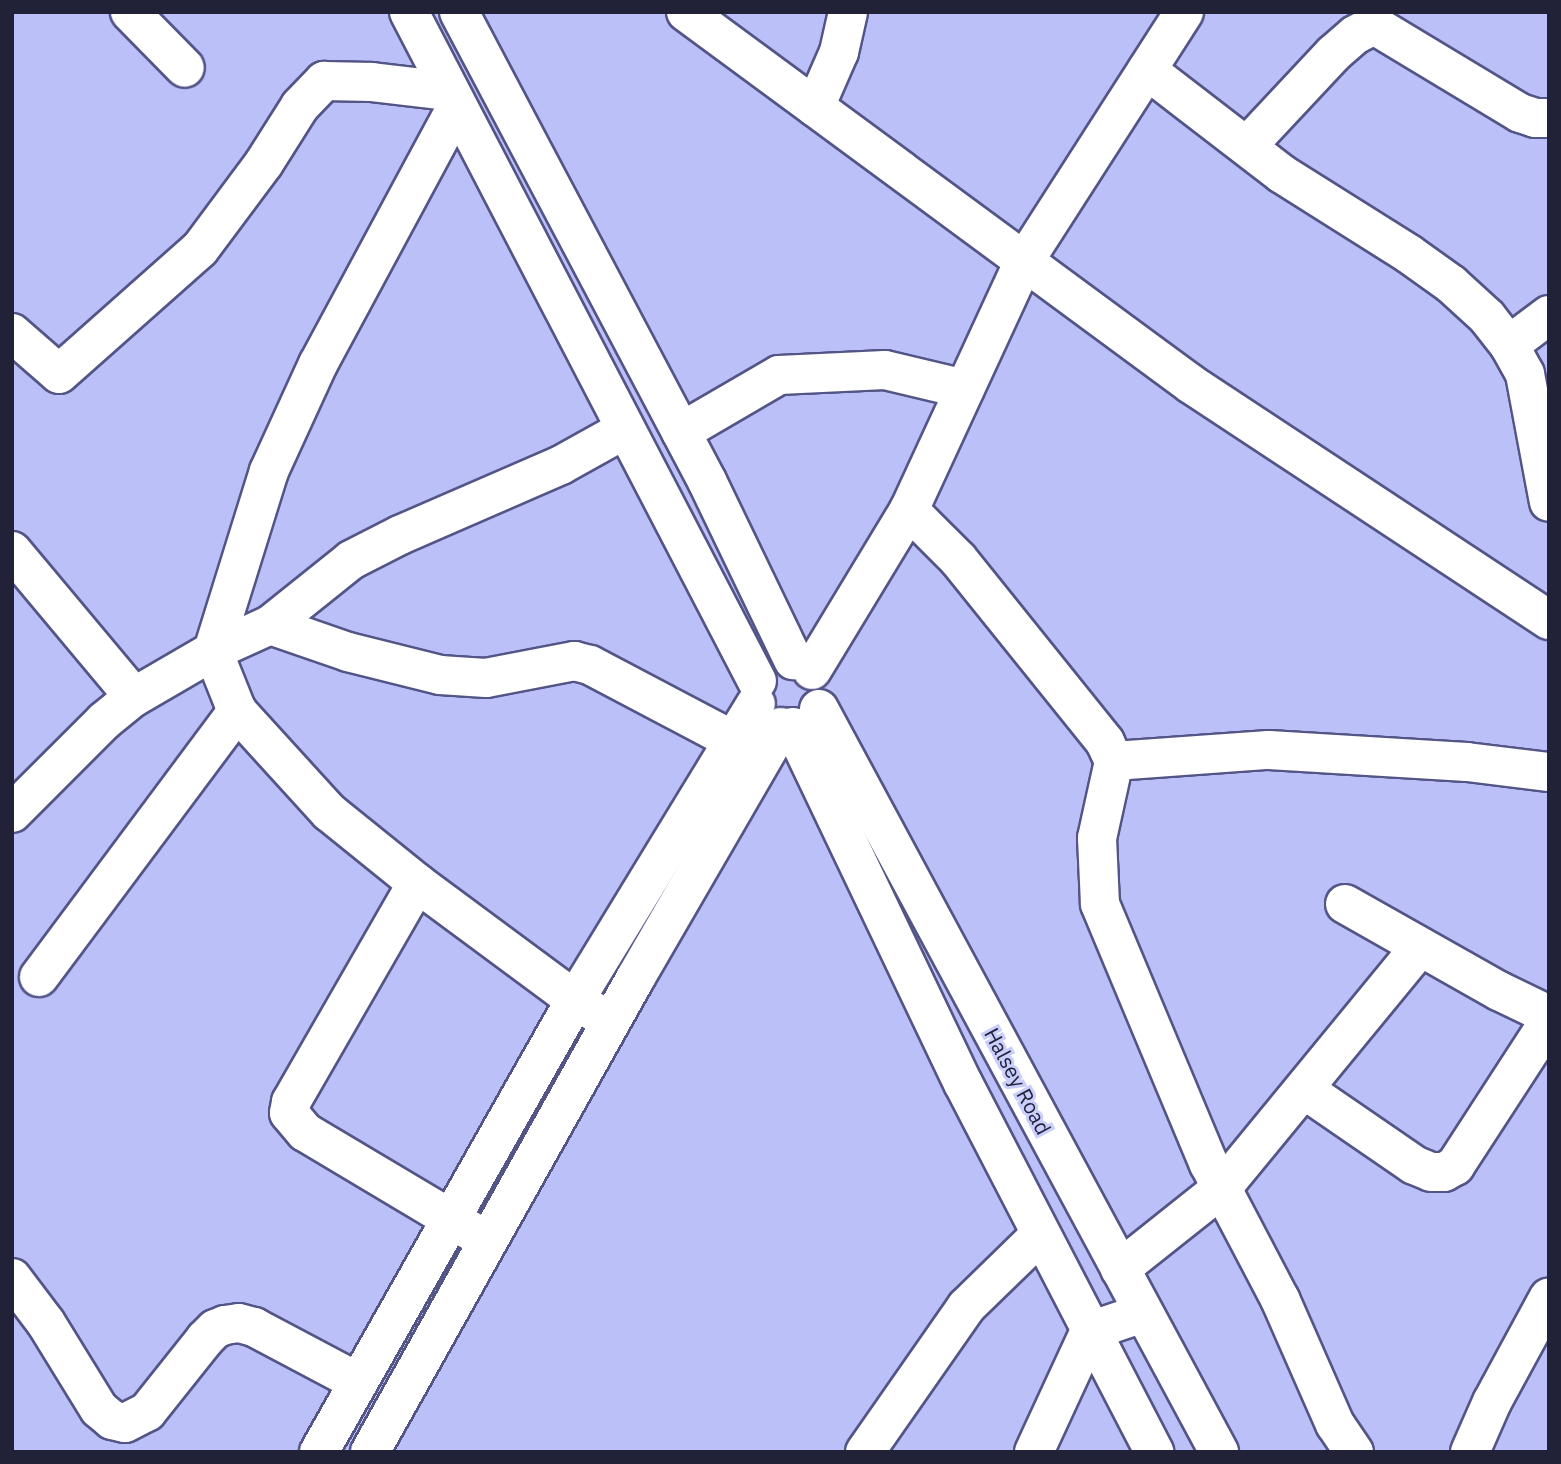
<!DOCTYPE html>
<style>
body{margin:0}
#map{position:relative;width:1561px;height:1464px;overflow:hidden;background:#bcc0f9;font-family:"IBM Plex Sans",sans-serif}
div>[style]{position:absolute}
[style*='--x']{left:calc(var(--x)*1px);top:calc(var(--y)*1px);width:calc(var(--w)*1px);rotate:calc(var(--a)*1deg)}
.roads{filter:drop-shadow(2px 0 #535586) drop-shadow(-2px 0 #535586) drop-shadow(0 2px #535586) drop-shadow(0 -2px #535586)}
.minor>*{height:38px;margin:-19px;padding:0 19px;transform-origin:19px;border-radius:19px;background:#fff}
span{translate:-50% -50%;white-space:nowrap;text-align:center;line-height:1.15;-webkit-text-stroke:6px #cacefd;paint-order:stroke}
.street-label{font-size:21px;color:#212237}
.frame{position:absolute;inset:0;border:14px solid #212237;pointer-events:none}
</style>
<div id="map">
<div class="roads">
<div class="minor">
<i style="--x:130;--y:12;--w:78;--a:45.5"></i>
<i style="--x:409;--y:12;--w:754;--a:62.52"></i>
<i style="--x:459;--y:12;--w:531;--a:62.13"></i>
<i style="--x:707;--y:481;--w:199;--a:64.3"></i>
<i style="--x:686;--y:12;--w:627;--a:36.38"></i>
<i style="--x:1191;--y:384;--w:429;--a:33.4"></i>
<i style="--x:1147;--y:70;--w:170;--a:37.6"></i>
<i style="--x:1282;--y:174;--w:150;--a:32.2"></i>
<i style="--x:1409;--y:254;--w:52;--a:35.5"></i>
<i style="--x:1451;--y:284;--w:49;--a:42.5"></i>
<i style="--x:1487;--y:317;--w:36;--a:52"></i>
<i style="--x:1509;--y:345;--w:33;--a:61"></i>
<i style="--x:1525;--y:374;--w:130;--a:79.4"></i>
<i style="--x:457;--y:106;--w:293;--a:118.3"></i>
<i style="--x:318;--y:364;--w:118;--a:114.6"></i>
<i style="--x:269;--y:471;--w:189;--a:107.3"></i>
<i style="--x:213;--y:651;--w:65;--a:68.2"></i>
<i style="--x:237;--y:711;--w:137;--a:47.7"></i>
<i style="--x:329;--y:812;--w:113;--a:38.9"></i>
<i style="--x:417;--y:883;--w:197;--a:36.5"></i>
<i style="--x:575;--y:1000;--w:42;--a:31.4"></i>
<i style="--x:815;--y:107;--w:60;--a:-66.4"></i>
<i style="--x:839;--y:52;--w:41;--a:-77.3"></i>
<i style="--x:1247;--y:146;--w:126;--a:-46.9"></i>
<i style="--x:1333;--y:54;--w:29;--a:-41"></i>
<i style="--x:1355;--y:35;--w:21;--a:-28"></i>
<i style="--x:1374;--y:25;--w:170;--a:31.1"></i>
<i style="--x:1520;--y:113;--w:16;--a:18"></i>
<i style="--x:1535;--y:118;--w:14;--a:0"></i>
<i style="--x:12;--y:333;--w:62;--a:41.1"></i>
<i style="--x:59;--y:374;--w:188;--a:-41.6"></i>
<i style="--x:200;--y:249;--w:107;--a:-53.3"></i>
<i style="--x:264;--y:163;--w:67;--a:-57.7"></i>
<i style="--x:300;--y:106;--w:35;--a:-46"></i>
<i style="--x:324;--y:81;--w:48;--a:1.2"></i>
<i style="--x:372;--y:82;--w:78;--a:6.7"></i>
<i style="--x:1509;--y:345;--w:50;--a:-36.9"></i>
<i style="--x:681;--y:432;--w:113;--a:-30.2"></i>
<i style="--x:779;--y:375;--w:106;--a:-2.7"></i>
<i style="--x:885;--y:370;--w:82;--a:13.4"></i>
<i style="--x:909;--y:510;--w:69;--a:45"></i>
<i style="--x:958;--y:559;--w:235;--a:51.2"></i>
<i style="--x:1105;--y:742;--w:21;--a:65"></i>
<i style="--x:1114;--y:761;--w:79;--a:102.4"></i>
<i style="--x:1097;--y:838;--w:66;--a:87.4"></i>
<i style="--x:1100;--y:904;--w:282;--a:67.3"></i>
<i style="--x:1209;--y:1164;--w:153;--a:62.3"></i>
<i style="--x:1280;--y:1299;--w:137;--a:66.3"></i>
<i style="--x:1335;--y:1424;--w:34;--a:56"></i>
<i style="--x:12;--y:551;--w:190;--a:50.1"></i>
<i style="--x:270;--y:625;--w:83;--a:19.1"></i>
<i style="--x:348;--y:652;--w:95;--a:14"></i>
<i style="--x:440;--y:675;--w:46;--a:3.7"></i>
<i style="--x:486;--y:678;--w:90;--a:-10.9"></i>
<i style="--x:574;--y:661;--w:16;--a:14"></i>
<i style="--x:590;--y:665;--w:163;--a:27.8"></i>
<i style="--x:812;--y:670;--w:187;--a:-58.8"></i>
<i style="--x:909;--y:510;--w:272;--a:-65.2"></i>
<i style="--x:1023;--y:263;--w:298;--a:-57.3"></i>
<i style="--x:819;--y:709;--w:844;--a:61.7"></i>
<i style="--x:793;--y:727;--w:395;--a:64.5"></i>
<i style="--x:963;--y:1083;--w:416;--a:62.6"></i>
<i style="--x:1114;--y:761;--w:155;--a:-4.1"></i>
<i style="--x:1269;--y:750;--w:198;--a:3.5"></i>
<i style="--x:1467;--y:762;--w:83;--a:7"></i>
<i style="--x:12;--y:813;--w:130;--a:-45"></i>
<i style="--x:104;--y:721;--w:38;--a:-39"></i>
<i style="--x:134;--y:697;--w:91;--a:-30.2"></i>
<i style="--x:213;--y:651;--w:63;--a:-24.5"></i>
<i style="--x:270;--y:625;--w:104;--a:-38.7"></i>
<i style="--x:351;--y:560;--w:55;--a:-27"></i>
<i style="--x:400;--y:535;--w:176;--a:-23.5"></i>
<i style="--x:561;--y:465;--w:72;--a:-29.1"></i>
<i style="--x:417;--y:883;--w:253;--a:119.9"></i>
<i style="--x:291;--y:1102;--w:11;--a:100"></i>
<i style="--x:289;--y:1113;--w:25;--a:50"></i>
<i style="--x:305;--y:1132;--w:196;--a:30.8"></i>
<i style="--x:1345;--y:904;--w:177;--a:29.5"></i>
<i style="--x:1499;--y:991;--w:55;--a:25.6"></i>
<i style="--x:39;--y:977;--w:332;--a:-53.3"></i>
<i style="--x:1305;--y:1090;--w:132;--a:34.5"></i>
<i style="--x:1414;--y:1165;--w:18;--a:22"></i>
<i style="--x:1431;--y:1172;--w:13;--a:0"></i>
<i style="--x:1444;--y:1172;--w:13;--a:-29"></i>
<i style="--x:1455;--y:1166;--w:173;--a:-57"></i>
<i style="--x:1120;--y:1269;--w:130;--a:-38.5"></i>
<i style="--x:1222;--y:1188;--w:312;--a:-50.6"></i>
<i style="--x:12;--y:1278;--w:56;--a:52.9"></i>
<i style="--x:46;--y:1323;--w:101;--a:58.4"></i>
<i style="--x:99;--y:1409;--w:17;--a:40"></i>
<i style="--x:112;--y:1420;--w:13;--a:13"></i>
<i style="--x:125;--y:1423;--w:25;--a:-27"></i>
<i style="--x:147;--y:1412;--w:93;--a:-51.5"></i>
<i style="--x:205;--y:1339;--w:14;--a:-45"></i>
<i style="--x:215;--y:1329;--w:11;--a:-22"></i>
<i style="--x:225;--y:1325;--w:14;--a:-8"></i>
<i style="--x:239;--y:1323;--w:16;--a:15"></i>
<i style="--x:254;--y:1327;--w:118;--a:27.9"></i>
<i style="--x:319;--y:1452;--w:519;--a:-60.47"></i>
<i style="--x:575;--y:1000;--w:347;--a:-58.6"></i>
<i style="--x:370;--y:1452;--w:544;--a:-60.75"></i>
<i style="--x:636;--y:977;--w:289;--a:-59.9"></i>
<i style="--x:865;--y:1452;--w:177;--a:-55.1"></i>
<i style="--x:966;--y:1307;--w:103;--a:-44.2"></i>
<i style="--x:1034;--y:1452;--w:133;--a:-65.2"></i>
<i style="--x:1090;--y:1331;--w:56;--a:-18.8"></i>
<i style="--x:1470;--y:1452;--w:55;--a:-66.3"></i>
<i style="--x:1492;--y:1402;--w:119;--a:-61.5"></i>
</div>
</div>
<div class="street-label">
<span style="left:1018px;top:1081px;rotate:62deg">Halsey Road</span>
</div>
<div class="frame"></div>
</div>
